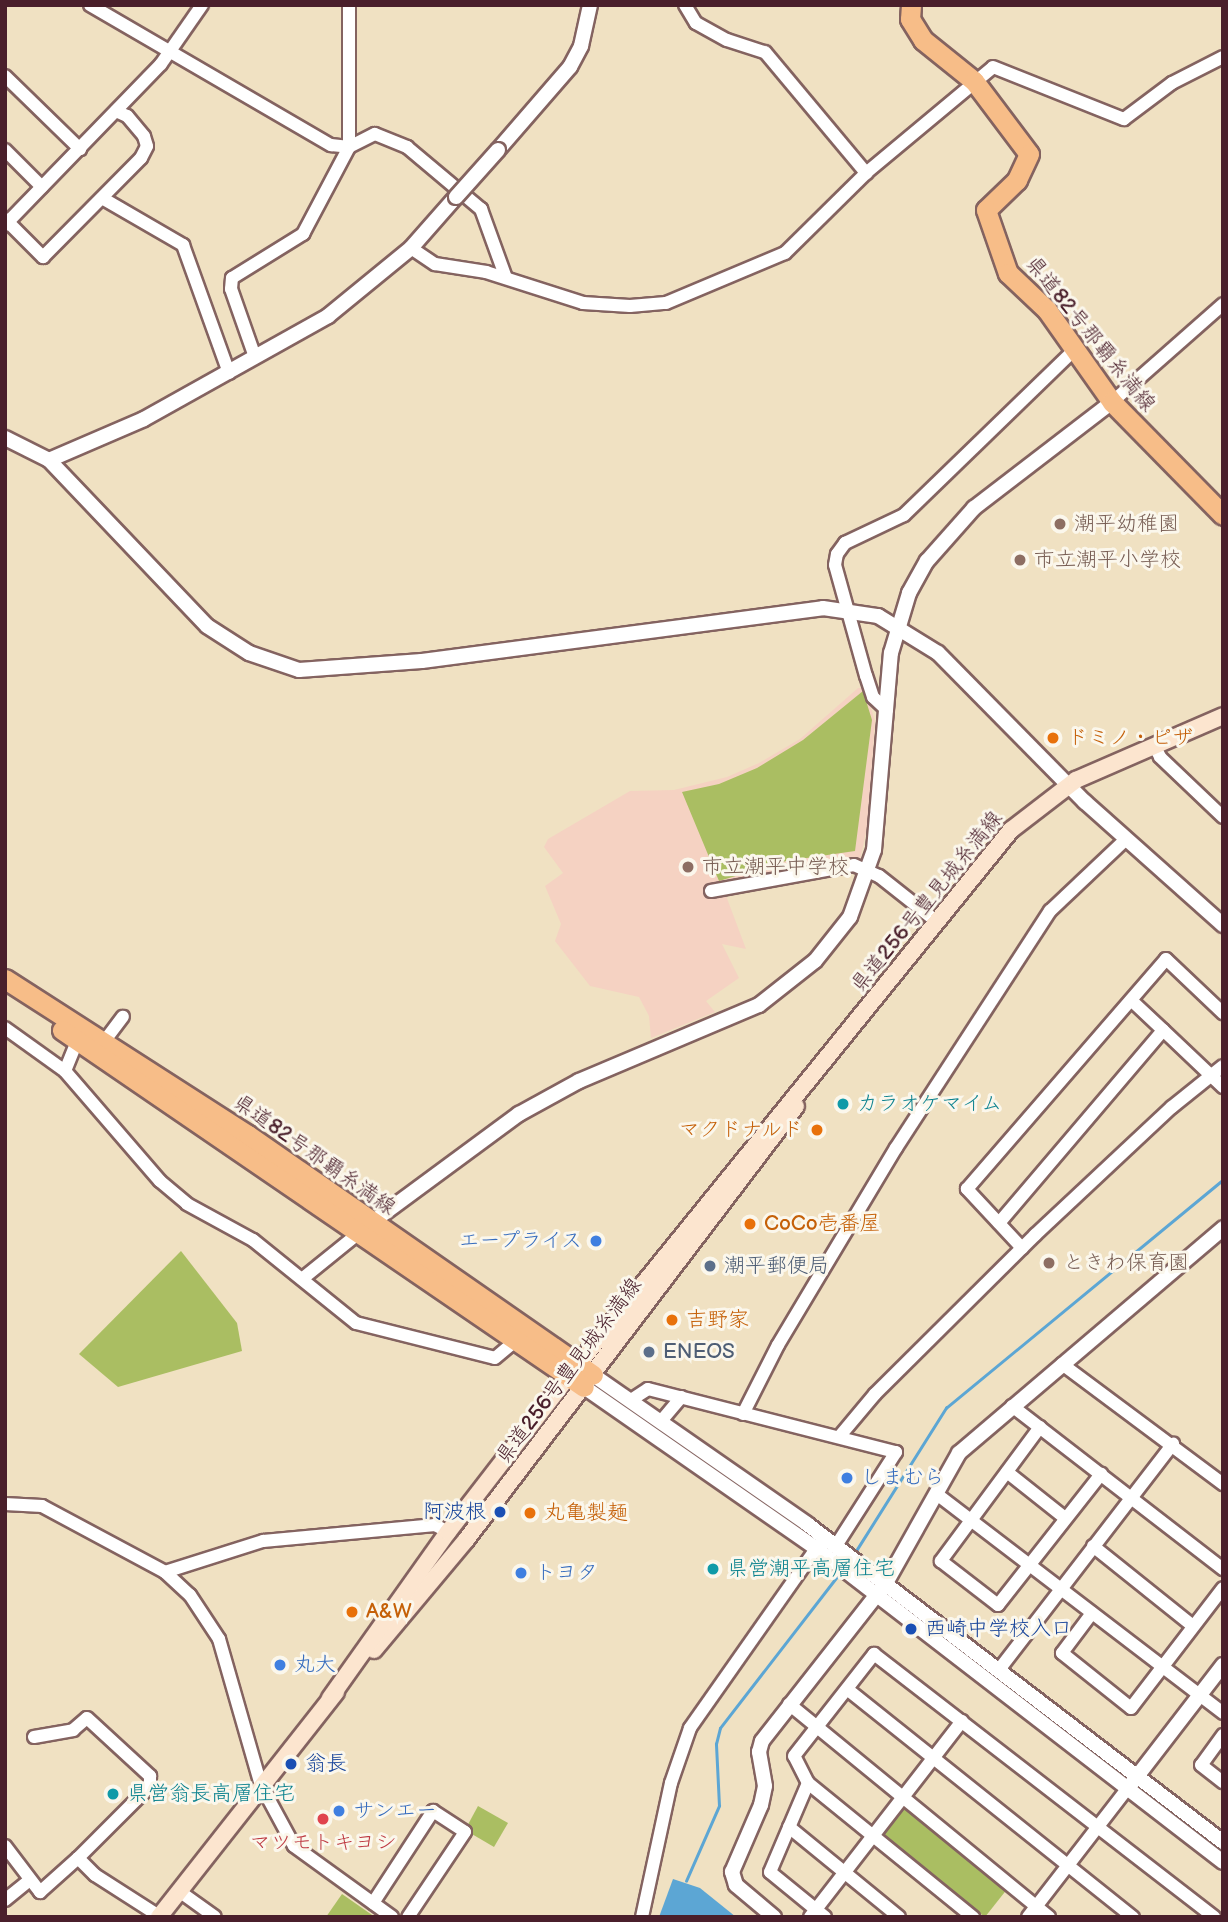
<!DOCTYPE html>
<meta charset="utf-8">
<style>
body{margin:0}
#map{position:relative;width:1228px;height:1922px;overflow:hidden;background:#f0e1c2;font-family:"Balsamiq Sans","Klee One",sans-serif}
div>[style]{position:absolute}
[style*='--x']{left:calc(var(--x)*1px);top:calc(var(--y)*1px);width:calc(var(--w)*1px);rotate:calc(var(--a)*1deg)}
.built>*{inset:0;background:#f5d2c2}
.green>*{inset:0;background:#aabe62}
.water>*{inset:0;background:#5ca6d4}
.stream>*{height:2.5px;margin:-1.25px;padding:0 1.25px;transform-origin:1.25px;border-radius:1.25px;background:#5ca6d4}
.roads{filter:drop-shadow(2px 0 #846360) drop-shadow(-2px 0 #846360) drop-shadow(0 2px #846360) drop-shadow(0 -2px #846360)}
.minor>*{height:12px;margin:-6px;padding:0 6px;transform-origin:6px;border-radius:6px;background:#fff}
.tertiary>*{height:14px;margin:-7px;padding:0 7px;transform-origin:7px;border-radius:7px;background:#fff}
.secondary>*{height:16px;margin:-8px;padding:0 8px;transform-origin:8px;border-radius:8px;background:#fce5cf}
.primary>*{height:19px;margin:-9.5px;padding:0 9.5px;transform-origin:9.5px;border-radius:9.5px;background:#f7bd88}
.bridges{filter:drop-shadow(2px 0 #846360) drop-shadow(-2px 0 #846360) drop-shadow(0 2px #846360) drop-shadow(0 -2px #846360)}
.tertiary-bridge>*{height:14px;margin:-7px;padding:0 7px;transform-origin:7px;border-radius:7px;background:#fff}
.dots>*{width:19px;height:19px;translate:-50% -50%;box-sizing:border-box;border:4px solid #fbf7ec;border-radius:50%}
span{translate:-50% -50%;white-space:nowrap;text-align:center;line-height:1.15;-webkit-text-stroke:6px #fbf7ec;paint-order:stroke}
.street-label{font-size:21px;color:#4a1f2b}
.education-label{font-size:21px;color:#785e54}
.left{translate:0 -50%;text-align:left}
.food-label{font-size:21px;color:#c56008}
.right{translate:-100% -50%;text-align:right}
.culture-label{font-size:21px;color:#0d838f}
.shop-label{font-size:21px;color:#366cbe}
.service-label{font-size:21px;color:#4e5e75}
.transit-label{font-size:21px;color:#164399}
.health-label{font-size:21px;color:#be3a42}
.frame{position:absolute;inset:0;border:7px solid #4a1f2b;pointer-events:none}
</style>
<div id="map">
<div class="built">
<i style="clip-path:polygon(858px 688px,865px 688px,875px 721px,868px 823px,860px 860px,740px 879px,742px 888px,725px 893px,746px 949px,722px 944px,739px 978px,706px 1001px,715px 1012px,651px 1038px,649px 1016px,639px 997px,590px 986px,555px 941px,561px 924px,545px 886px,563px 873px,544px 847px,548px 839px,630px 791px,674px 790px,727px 777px,759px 763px,800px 739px)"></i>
</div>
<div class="green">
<i style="clip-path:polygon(863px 691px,872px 720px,855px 851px,786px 861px,719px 881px,682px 792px,719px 784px,757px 768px,803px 740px)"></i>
<i style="clip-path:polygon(181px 1251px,237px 1323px,242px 1351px,118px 1387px,79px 1354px)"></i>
<i style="clip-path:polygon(903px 1803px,1008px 1888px,985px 1917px,879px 1836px)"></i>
<i style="clip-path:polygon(478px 1806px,508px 1823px,494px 1847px,465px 1830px)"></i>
<i style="clip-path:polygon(342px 1894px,375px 1917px,326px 1917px)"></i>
</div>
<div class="water">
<i style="clip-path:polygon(673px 1879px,700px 1888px,736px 1917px,659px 1917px)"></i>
</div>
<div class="stream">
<i style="--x:854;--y:1554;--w:173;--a:-57.8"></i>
<i style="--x:946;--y:1408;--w:359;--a:-39.5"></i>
<i style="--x:686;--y:1881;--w:82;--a:-66.3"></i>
<i style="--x:719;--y:1806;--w:62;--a:-92.8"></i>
<i style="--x:716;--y:1744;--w:16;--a:-76"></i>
<i style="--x:720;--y:1728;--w:195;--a:-52.3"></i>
</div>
<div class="roads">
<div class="minor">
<i style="--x:90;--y:5;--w:279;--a:30.2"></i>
<i style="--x:331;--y:145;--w:18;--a:6"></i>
<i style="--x:349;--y:147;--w:29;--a:-27"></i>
<i style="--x:375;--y:134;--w:35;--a:22"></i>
<i style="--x:407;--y:147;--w:97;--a:40"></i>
<i style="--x:481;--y:209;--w:73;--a:70.1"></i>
<i style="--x:685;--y:5;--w:21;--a:59"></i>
<i style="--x:696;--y:23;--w:35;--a:29"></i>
<i style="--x:727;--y:40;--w:40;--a:18"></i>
<i style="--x:765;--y:52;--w:158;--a:50.1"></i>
<i style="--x:5;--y:76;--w:105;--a:44.2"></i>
<i style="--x:5;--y:150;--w:52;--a:45"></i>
<i style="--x:102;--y:198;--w:94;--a:30.1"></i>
<i style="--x:183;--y:245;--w:136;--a:70.2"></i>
<i style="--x:5;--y:219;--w:54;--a:45"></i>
<i style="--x:43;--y:257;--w:139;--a:-45.3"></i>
<i style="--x:141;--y:158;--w:13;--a:-63"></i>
<i style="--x:147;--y:146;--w:10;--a:-107"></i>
<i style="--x:144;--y:136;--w:26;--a:-130"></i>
<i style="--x:127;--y:116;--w:12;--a:-156"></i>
<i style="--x:5;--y:225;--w:224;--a:-45.9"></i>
<i style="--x:161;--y:64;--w:72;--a:-55.2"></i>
<i style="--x:411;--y:248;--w:29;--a:34"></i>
<i style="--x:435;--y:264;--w:52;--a:8.9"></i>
<i style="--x:486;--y:272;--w:102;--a:17.7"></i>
<i style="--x:583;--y:303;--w:47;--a:3.7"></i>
<i style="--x:630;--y:306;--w:36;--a:-5"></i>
<i style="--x:666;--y:303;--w:129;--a:-22.8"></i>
<i style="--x:785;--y:253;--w:114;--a:-44.6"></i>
<i style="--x:866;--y:173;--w:165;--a:-39.8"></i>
<i style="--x:993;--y:67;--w:141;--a:21.7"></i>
<i style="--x:1124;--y:119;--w:60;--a:-36.9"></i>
<i style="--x:1172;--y:83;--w:57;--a:-27"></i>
<i style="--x:255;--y:357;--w:72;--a:-109.4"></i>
<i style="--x:231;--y:289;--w:11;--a:-85"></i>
<i style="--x:232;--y:278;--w:84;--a:-31.8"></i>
<i style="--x:303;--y:234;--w:98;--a:-62.1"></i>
<i style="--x:349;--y:147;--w:142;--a:-90"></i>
<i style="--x:1112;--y:402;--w:148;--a:-41.4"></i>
<i style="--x:887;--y:710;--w:19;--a:-137"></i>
<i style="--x:873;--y:697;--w:22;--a:-108"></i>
<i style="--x:866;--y:676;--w:115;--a:-105.6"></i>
<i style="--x:835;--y:565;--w:11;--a:-80"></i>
<i style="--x:837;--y:554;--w:14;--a:-54"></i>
<i style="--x:845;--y:543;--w:65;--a:-25.4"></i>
<i style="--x:904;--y:515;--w:235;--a:-44.1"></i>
<i style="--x:1154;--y:745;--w:13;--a:63"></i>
<i style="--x:1160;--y:757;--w:87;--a:43.6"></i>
<i style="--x:711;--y:891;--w:145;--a:-10.3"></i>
<i style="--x:854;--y:865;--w:27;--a:24"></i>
<i style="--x:879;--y:876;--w:73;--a:38.3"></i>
<i style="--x:1131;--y:1000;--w:44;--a:43.2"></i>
<i style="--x:5;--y:1028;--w:74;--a:35.6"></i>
<i style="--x:65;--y:1071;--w:145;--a:49.2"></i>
<i style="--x:160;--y:1181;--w:35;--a:40"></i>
<i style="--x:187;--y:1204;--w:75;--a:28.6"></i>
<i style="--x:253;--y:1240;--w:132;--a:38.9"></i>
<i style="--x:356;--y:1323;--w:143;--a:14.1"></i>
<i style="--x:495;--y:1358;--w:34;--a:-40"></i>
<i style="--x:100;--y:1047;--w:38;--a:-53"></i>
<i style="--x:65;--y:1071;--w:37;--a:-68"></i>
<i style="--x:999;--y:1223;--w:253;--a:-49.6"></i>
<i style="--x:1163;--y:1030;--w:83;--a:43.5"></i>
<i style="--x:1022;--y:1248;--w:81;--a:-133"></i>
<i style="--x:967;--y:1189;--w:304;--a:-49.1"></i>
<i style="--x:1166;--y:959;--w:79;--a:43.5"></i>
<i style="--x:302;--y:1279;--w:75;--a:-39"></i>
<i style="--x:1062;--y:1364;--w:201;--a:36.7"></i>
<i style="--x:631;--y:1400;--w:20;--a:-33"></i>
<i style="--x:648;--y:1389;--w:256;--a:14.3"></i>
<i style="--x:896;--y:1452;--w:112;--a:122.6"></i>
<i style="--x:1012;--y:1406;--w:267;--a:37.7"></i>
<i style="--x:743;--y:1414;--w:77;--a:-63.1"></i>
<i style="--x:778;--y:1345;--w:230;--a:-59.1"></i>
<i style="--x:896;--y:1148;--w:283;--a:-57"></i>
<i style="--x:1050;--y:911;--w:103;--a:-43.4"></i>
<i style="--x:662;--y:1420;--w:30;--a:-50"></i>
<i style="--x:1040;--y:1427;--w:167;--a:126.5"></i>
<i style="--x:941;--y:1561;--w:72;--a:37.7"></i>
<i style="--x:998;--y:1605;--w:167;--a:-51.8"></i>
<i style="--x:839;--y:1437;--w:56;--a:-50.1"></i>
<i style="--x:875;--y:1394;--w:226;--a:-44.8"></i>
<i style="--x:1035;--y:1235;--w:187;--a:-43.1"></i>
<i style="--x:1172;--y:1107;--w:65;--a:-38.8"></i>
<i style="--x:1007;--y:1472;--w:74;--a:38.4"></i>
<i style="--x:938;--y:1495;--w:359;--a:37.4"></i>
<i style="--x:5;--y:1504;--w:37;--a:3"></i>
<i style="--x:42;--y:1506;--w:140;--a:28.2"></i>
<i style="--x:165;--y:1572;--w:34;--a:43"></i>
<i style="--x:190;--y:1595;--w:53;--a:56.6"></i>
<i style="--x:219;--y:1639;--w:152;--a:74"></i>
<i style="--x:261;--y:1785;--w:69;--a:61.6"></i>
<i style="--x:294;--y:1846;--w:121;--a:35.9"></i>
<i style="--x:1093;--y:1546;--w:128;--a:38.7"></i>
<i style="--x:165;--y:1572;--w:103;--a:-17.6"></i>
<i style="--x:263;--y:1541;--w:173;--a:-5.3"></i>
<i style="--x:435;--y:1525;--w:15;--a:28"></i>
<i style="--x:1092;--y:1613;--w:50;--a:126.9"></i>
<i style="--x:1062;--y:1653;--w:88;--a:38.6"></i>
<i style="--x:1131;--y:1708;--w:151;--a:-52.5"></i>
<i style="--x:998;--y:1671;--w:287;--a:-52.4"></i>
<i style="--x:847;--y:1689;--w:366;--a:38.6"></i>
<i style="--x:789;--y:1704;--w:336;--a:39.3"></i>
<i style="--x:1223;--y:1735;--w:37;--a:126"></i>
<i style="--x:1201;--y:1765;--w:28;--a:38"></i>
<i style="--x:34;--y:1737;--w:40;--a:-10"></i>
<i style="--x:73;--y:1730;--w:18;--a:-41"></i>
<i style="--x:87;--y:1718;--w:86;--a:42.6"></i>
<i style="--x:150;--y:1776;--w:10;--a:90"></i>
<i style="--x:150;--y:1786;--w:102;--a:135"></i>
<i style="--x:808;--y:1783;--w:213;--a:39.1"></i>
<i style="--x:789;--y:1827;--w:142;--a:39.3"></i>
<i style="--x:5;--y:1846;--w:58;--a:52.7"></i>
<i style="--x:40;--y:1892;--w:51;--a:-41.8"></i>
<i style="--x:78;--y:1858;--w:24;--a:45"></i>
<i style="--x:95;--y:1875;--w:76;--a:32.6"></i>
<i style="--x:179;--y:1891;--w:44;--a:35.8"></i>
<i style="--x:5;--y:1900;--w:32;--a:-39"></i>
<i style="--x:373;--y:1903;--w:110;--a:-56.9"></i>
<i style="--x:433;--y:1811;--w:38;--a:33"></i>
<i style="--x:465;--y:1832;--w:102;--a:123.8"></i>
<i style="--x:642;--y:1917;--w:137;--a:-77.8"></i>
<i style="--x:671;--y:1783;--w:58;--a:-70.9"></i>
<i style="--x:690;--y:1728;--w:230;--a:-54.9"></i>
<i style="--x:810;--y:1917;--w:248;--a:-52.2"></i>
<i style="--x:825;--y:1917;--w:71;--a:-140.7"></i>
<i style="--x:770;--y:1872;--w:97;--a:-66.9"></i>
<i style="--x:808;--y:1783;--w:30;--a:-117"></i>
<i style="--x:794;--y:1756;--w:130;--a:-51.9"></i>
<i style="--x:874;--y:1654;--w:430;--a:37.7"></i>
<i style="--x:1028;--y:1917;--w:162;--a:-52.3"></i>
</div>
<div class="tertiary">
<i style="--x:498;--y:150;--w:110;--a:-49.1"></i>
<i style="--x:570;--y:67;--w:24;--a:-62"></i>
<i style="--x:581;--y:46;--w:42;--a:-77.6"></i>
<i style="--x:5;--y:438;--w:49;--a:26.6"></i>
<i style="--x:49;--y:460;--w:229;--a:46.4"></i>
<i style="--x:207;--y:626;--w:50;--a:32.7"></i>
<i style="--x:249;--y:653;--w:53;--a:18.8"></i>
<i style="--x:299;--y:670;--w:123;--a:-4.2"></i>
<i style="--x:422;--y:661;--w:404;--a:-7.5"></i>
<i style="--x:823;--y:608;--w:56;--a:8.3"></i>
<i style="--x:878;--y:616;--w:70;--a:31.7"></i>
<i style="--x:938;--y:653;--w:209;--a:45.4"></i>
<i style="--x:1085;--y:802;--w:185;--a:41.7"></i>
<i style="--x:49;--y:460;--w:103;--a:-23.3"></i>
<i style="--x:144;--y:419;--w:211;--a:-29.2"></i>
<i style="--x:328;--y:316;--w:107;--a:-39.3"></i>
<i style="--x:411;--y:248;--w:68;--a:-48.6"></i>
<i style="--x:367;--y:1226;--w:189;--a:-36.4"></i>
<i style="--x:519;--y:1114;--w:68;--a:-28.8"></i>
<i style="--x:579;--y:1081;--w:195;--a:-22.9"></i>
<i style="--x:759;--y:1005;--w:71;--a:-38.2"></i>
<i style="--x:815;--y:961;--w:56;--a:-51.5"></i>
<i style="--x:850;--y:917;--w:71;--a:-70.3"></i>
<i style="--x:874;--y:850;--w:198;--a:-85.1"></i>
<i style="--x:891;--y:653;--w:63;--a:-73.3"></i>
<i style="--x:909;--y:593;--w:37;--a:-61"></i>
<i style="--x:927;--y:561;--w:71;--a:-48.4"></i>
<i style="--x:974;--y:508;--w:174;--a:-37.5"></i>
<i style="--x:593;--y:1375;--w:261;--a:34.8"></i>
<i style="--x:807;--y:1524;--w:524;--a:37.4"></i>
<i style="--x:584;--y:1387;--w:282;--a:34.8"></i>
<i style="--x:816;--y:1548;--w:514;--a:37.65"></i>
<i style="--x:1132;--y:1783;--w:149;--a:-52.4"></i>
<i style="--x:774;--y:1917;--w:50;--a:-139.9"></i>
<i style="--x:736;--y:1885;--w:14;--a:-107"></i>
<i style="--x:732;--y:1872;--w:73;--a:-66.6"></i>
<i style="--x:761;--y:1805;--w:19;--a:-78"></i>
<i style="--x:765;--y:1786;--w:35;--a:-100"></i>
<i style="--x:759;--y:1752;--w:11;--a:-75"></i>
<i style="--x:762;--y:1741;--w:201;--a:-51.9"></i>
<i style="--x:886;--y:1583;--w:149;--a:-60.7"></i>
<i style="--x:959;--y:1453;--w:347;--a:-40.4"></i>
</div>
<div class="secondary">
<i style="--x:374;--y:1650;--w:143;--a:-50.1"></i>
<i style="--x:466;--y:1540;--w:545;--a:-52.75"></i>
<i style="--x:330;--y:1698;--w:204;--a:-54.6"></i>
<i style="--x:448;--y:1532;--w:196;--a:-52.3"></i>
<i style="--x:568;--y:1377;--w:704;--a:-51"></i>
<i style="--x:1011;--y:830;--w:82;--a:-37.6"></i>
<i style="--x:1076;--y:780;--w:160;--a:-23.5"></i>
<i style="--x:159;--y:1917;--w:286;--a:-51.8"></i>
</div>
<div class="primary">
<i style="--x:911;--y:5;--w:14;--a:94"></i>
<i style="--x:910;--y:19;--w:25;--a:58"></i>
<i style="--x:923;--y:40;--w:65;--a:38.8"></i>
<i style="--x:974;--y:81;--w:91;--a:53"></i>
<i style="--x:1029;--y:154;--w:29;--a:115"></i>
<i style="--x:1017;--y:180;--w:43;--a:135.9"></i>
<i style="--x:986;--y:210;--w:67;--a:70.8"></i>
<i style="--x:1008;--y:273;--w:54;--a:43.5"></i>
<i style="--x:1047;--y:310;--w:113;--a:54.8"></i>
<i style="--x:1112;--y:402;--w:158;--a:45.5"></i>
<i style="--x:5;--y:979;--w:289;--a:32.7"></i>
<i style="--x:248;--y:1135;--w:420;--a:34.8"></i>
<i style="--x:62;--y:1030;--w:632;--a:34.37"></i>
</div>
</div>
<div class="bridges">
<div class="tertiary-bridge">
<i style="--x:456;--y:197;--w:63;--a:-48.2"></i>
</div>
</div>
<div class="dots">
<i style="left:1060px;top:524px;background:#8d6e63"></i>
<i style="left:1020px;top:560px;background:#8d6e63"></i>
<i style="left:1053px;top:738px;background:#e8710a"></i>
<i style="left:688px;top:867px;background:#8d6e63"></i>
<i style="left:843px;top:1104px;background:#0f9aa8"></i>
<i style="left:817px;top:1130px;background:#e8710a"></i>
<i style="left:750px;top:1224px;background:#e8710a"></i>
<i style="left:596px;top:1241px;background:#3f7fe0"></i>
<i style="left:1049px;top:1263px;background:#8d6e63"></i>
<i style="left:710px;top:1266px;background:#5c6f8a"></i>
<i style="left:672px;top:1320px;background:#e8710a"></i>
<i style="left:649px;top:1352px;background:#5c6f8a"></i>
<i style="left:847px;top:1478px;background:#3f7fe0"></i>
<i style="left:500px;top:1512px;background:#1a4fb4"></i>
<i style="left:530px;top:1513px;background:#e8710a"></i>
<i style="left:713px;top:1569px;background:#0f9aa8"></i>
<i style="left:521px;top:1573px;background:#3f7fe0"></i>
<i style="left:352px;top:1612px;background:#e8710a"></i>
<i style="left:911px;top:1629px;background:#1a4fb4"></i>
<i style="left:280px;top:1665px;background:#3f7fe0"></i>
<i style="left:291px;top:1764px;background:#1a4fb4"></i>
<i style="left:113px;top:1794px;background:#0f9aa8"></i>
<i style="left:339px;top:1811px;background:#3f7fe0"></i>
<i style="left:323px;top:1819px;background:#e0444e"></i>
</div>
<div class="street-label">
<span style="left:1090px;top:334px;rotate:51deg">県道82号那覇糸満線</span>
<span style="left:927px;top:902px;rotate:-51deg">県道256号豊見城糸満線</span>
<span style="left:314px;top:1155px;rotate:35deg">県道82号那覇糸満線</span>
<span style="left:569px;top:1371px;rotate:-53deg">県道256号豊見城糸満線</span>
</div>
<div class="education-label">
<span class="left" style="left:1074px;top:524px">潮平幼稚園</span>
<span class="left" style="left:1034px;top:560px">市立潮平小学校</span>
<span class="left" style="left:702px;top:867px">市立潮平中学校</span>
<span class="left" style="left:1063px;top:1263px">ときわ保育園</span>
</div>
<div class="food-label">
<span class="left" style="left:1067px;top:738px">ドミノ・ピザ</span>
<span class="right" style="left:803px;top:1130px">マクドナルド</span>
<span class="left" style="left:764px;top:1224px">CoCo壱番屋</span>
<span class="left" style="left:686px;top:1320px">吉野家</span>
<span class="left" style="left:544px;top:1513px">丸亀製麺</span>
<span class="left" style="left:366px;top:1612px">A&amp;W</span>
</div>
<div class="culture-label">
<span class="left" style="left:857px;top:1104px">カラオケマイム</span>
<span class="left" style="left:727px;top:1569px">県営潮平高層住宅</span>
<span class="left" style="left:127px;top:1794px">県営翁長高層住宅</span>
</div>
<div class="shop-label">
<span class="right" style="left:582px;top:1241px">エープライス</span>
<span class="left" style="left:861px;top:1478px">しまむら</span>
<span class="left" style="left:535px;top:1573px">トヨタ</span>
<span class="left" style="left:294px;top:1665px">丸大</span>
<span class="left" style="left:353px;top:1811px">サンエー</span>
</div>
<div class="service-label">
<span class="left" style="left:724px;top:1266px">潮平郵便局</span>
<span class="left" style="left:663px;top:1352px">ENEOS</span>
</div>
<div class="transit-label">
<span class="right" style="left:486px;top:1512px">阿波根</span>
<span class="left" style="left:925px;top:1629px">西崎中学校入口</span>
<span class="left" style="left:305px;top:1764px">翁長</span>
</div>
<div class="health-label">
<span style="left:323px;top:1843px">マツモトキヨシ</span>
</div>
<div class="frame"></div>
</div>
